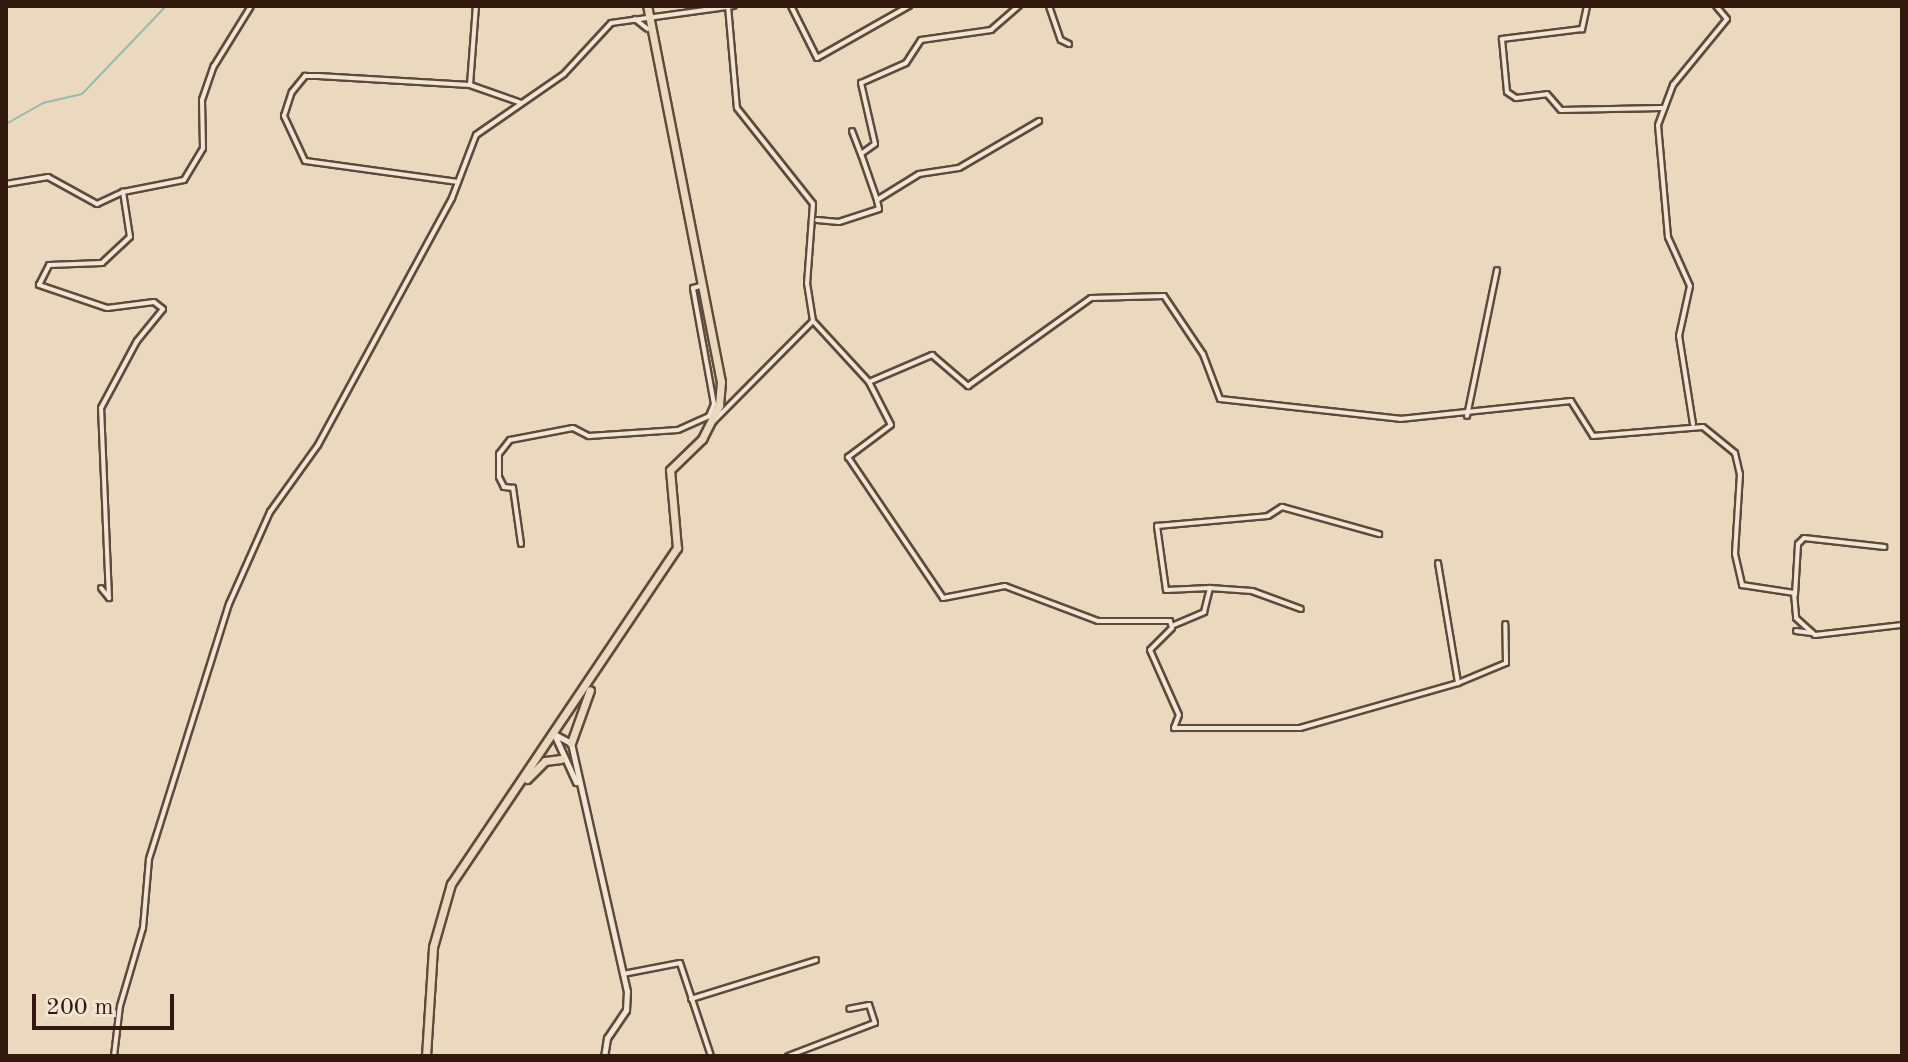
<!DOCTYPE html>
<style>
body{margin:0}
#map{position:relative;width:1908px;height:1062px;overflow:hidden;background:#ead9bf;font-family:"Old Standard TT",serif}
div>[style]{position:absolute}
[style*='--x']{left:calc(var(--x)*1px);top:calc(var(--y)*1px);width:calc(var(--w)*1px);rotate:calc(var(--a)*1deg)}
.stream>*{height:2px;margin:-1px;padding:0 1px;transform-origin:1px;border-radius:1px;background:#98bab0}
.roads{filter:drop-shadow(2px 0 #5f493a) drop-shadow(-2px 0 #5f493a) drop-shadow(0 2px #5f493a) drop-shadow(0 -2px #5f493a)}
.minor>*{height:4px;margin:-2px;padding:0 2px;transform-origin:2px;border-radius:2px;background:#f1e6d5}
.tertiary>*{height:5px;margin:-2.5px;padding:0 2.5px;transform-origin:2.5px;border-radius:2.5px;background:#f1e6d5}
.primary>*{height:7px;margin:-3.5px;padding:0 3.5px;transform-origin:3.5px;border-radius:3.5px;background:#ead9bf}
span{translate:-50% -50%;white-space:nowrap;text-align:center;line-height:1.15;-webkit-text-stroke:8px #f1e6d5;paint-order:stroke}
.frame{position:absolute;inset:0;border:8px solid #31190e;pointer-events:none}
.scale{position:absolute;left:32px;top:994px;width:142px;height:36px;box-sizing:border-box;border:4px solid #31190e;border-top:0;padding-left:10px;font-size:24px;line-height:28px;white-space:nowrap;color:#31190e;-webkit-text-stroke:6px #f1e6d5;paint-order:stroke}
</style>
<div id="map">
<div class="stream">
<i style="--x:6;--y:124;--w:43;--a:-29.6"></i>
<i style="--x:43;--y:103;--w:40;--a:-13"></i>
<i style="--x:82;--y:94;--w:122;--a:-46.3"></i>
</div>
<div class="roads">
<div class="minor">
<i style="--x:728;--y:6;--w:102;--a:85"></i>
<i style="--x:737;--y:108;--w:122;--a:51.6"></i>
<i style="--x:813;--y:204;--w:79;--a:94.3"></i>
<i style="--x:807;--y:283;--w:38;--a:81"></i>
<i style="--x:813;--y:321;--w:83;--a:47.4"></i>
<i style="--x:869;--y:382;--w:48;--a:62.9"></i>
<i style="--x:891;--y:425;--w:54;--a:143.3"></i>
<i style="--x:848;--y:457;--w:170;--a:56"></i>
<i style="--x:943;--y:598;--w:63;--a:-11"></i>
<i style="--x:1005;--y:586;--w:99;--a:20.6"></i>
<i style="--x:1098;--y:621;--w:72;--a:0"></i>
<i style="--x:1170;--y:621;--w:7;--a:74"></i>
<i style="--x:1172;--y:628;--w:31;--a:135"></i>
<i style="--x:1150;--y:650;--w:71;--a:66"></i>
<i style="--x:1179;--y:715;--w:14;--a:111"></i>
<i style="--x:1174;--y:728;--w:126;--a:0"></i>
<i style="--x:1300;--y:728;--w:164;--a:-15.9"></i>
<i style="--x:1458;--y:683;--w:52;--a:-22.6"></i>
<i style="--x:1506;--y:663;--w:39;--a:-91"></i>
<i style="--x:791;--y:6;--w:58;--a:63.4"></i>
<i style="--x:817;--y:58;--w:106;--a:-29.5"></i>
<i style="--x:1049;--y:6;--w:36;--a:71"></i>
<i style="--x:1061;--y:40;--w:9;--a:27"></i>
<i style="--x:1587;--y:6;--w:24;--a:102"></i>
<i style="--x:1582;--y:29;--w:81;--a:172.9"></i>
<i style="--x:1502;--y:39;--w:53;--a:84.6"></i>
<i style="--x:1507;--y:92;--w:11;--a:34"></i>
<i style="--x:1516;--y:98;--w:31;--a:-7"></i>
<i style="--x:1547;--y:94;--w:21;--a:49"></i>
<i style="--x:1561;--y:110;--w:101;--a:-1.1"></i>
<i style="--x:635;--y:19;--w:16;--a:38"></i>
<i style="--x:470;--y:85;--w:79;--a:-85.7"></i>
<i style="--x:852;--y:131;--w:25;--a:69"></i>
<i style="--x:861;--y:154;--w:17;--a:-36"></i>
<i style="--x:875;--y:144;--w:63;--a:-102.9"></i>
<i style="--x:861;--y:83;--w:49;--a:-24"></i>
<i style="--x:906;--y:63;--w:27;--a:-57"></i>
<i style="--x:921;--y:40;--w:71;--a:-8.1"></i>
<i style="--x:991;--y:30;--w:37;--a:-41"></i>
<i style="--x:861;--y:154;--w:49;--a:70.8"></i>
<i style="--x:458;--y:182;--w:154;--a:-172.2"></i>
<i style="--x:305;--y:161;--w:50;--a:-115"></i>
<i style="--x:284;--y:116;--w:25;--a:-72"></i>
<i style="--x:292;--y:92;--w:21;--a:-51"></i>
<i style="--x:305;--y:76;--w:13;--a:0"></i>
<i style="--x:318;--y:76;--w:152;--a:3.4"></i>
<i style="--x:470;--y:85;--w:54;--a:19.4"></i>
<i style="--x:6;--y:184;--w:43;--a:-9.5"></i>
<i style="--x:48;--y:177;--w:56;--a:28.9"></i>
<i style="--x:97;--y:204;--w:29;--a:-25"></i>
<i style="--x:123;--y:192;--w:62;--a:-11.1"></i>
<i style="--x:184;--y:180;--w:37;--a:-59"></i>
<i style="--x:203;--y:148;--w:48;--a:-91.2"></i>
<i style="--x:202;--y:100;--w:36;--a:-71"></i>
<i style="--x:214;--y:66;--w:70;--a:-58.3"></i>
<i style="--x:817;--y:220;--w:22;--a:5"></i>
<i style="--x:839;--y:222;--w:42;--a:-18"></i>
<i style="--x:879;--y:209;--w:9;--a:-103"></i>
<i style="--x:877;--y:200;--w:49;--a:-31.8"></i>
<i style="--x:919;--y:174;--w:40;--a:-8.5"></i>
<i style="--x:959;--y:168;--w:93;--a:-30.4"></i>
<i style="--x:869;--y:382;--w:69;--a:-23.2"></i>
<i style="--x:932;--y:355;--w:48;--a:40.7"></i>
<i style="--x:968;--y:386;--w:151;--a:-35.6"></i>
<i style="--x:1091;--y:298;--w:73;--a:-1.6"></i>
<i style="--x:1164;--y:296;--w:70;--a:56.1"></i>
<i style="--x:1203;--y:354;--w:48;--a:69.3"></i>
<i style="--x:1220;--y:399;--w:181;--a:6.3"></i>
<i style="--x:1400;--y:419;--w:172;--a:-6"></i>
<i style="--x:1571;--y:401;--w:41;--a:57.8"></i>
<i style="--x:1593;--y:436;--w:110;--a:-4.7"></i>
<i style="--x:1703;--y:427;--w:41;--a:39.1"></i>
<i style="--x:1735;--y:453;--w:22;--a:77"></i>
<i style="--x:1740;--y:474;--w:80;--a:93.6"></i>
<i style="--x:1735;--y:554;--w:32;--a:77"></i>
<i style="--x:1742;--y:585;--w:53;--a:8.7"></i>
<i style="--x:1794;--y:593;--w:25;--a:85"></i>
<i style="--x:1796;--y:618;--w:25;--a:42"></i>
<i style="--x:1815;--y:635;--w:88;--a:-6.6"></i>
<i style="--x:1467;--y:416;--w:149;--a:-78.4"></i>
<i style="--x:713;--y:422;--w:142;--a:-45.3"></i>
<i style="--x:1693;--y:424;--w:89;--a:-99"></i>
<i style="--x:1679;--y:336;--w:51;--a:-77.6"></i>
<i style="--x:1690;--y:286;--w:54;--a:-114.2"></i>
<i style="--x:1668;--y:237;--w:112;--a:-95.1"></i>
<i style="--x:1658;--y:125;--w:43;--a:-69.4"></i>
<i style="--x:1673;--y:85;--w:85;--a:-50.7"></i>
<i style="--x:1727;--y:19;--w:17;--a:-130"></i>
<i style="--x:521;--y:544;--w:57;--a:-98.1"></i>
<i style="--x:513;--y:488;--w:9;--a:-174"></i>
<i style="--x:504;--y:487;--w:11;--a:-117"></i>
<i style="--x:499;--y:477;--w:23;--a:-90"></i>
<i style="--x:499;--y:454;--w:18;--a:-52"></i>
<i style="--x:510;--y:440;--w:64;--a:-10.8"></i>
<i style="--x:573;--y:428;--w:18;--a:27"></i>
<i style="--x:589;--y:436;--w:89;--a:-3.9"></i>
<i style="--x:678;--y:430;--w:34;--a:-24"></i>
<i style="--x:709;--y:416;--w:13;--a:-67"></i>
<i style="--x:714;--y:404;--w:118;--a:-100.3"></i>
<i style="--x:693;--y:288;--w:7;--a:-16"></i>
<i style="--x:1438;--y:563;--w:122;--a:80.5"></i>
<i style="--x:101;--y:588;--w:13;--a:51"></i>
<i style="--x:109;--y:598;--w:190;--a:-92.4"></i>
<i style="--x:101;--y:408;--w:76;--a:-61.8"></i>
<i style="--x:137;--y:341;--w:41;--a:-50.9"></i>
<i style="--x:163;--y:309;--w:11;--a:-142"></i>
<i style="--x:154;--y:302;--w:47;--a:172.7"></i>
<i style="--x:107;--y:308;--w:72;--a:-161.3"></i>
<i style="--x:39;--y:285;--w:22;--a:-63"></i>
<i style="--x:49;--y:265;--w:53;--a:-2.2"></i>
<i style="--x:102;--y:263;--w:38;--a:-43"></i>
<i style="--x:130;--y:237;--w:46;--a:-98.8"></i>
<i style="--x:1210;--y:588;--w:42;--a:4.1"></i>
<i style="--x:1252;--y:591;--w:52;--a:20.2"></i>
<i style="--x:1795;--y:595;--w:51;--a:-86.6"></i>
<i style="--x:1798;--y:544;--w:8;--a:-45"></i>
<i style="--x:1804;--y:538;--w:81;--a:6.4"></i>
<i style="--x:1174;--y:625;--w:33;--a:-23"></i>
<i style="--x:1204;--y:612;--w:25;--a:-76"></i>
<i style="--x:1210;--y:588;--w:44;--a:177.4"></i>
<i style="--x:1166;--y:590;--w:65;--a:-98"></i>
<i style="--x:1157;--y:526;--w:111;--a:-5.1"></i>
<i style="--x:1268;--y:516;--w:17;--a:-33"></i>
<i style="--x:1282;--y:507;--w:101;--a:15.6"></i>
<i style="--x:1796;--y:631;--w:16;--a:7"></i>
<i style="--x:623;--y:974;--w:58;--a:-10.9"></i>
<i style="--x:680;--y:963;--w:98;--a:71.6"></i>
<i style="--x:691;--y:999;--w:131;--a:-17.3"></i>
<i style="--x:114;--y:1056;--w:50;--a:-83.2"></i>
<i style="--x:120;--y:1006;--w:81;--a:-73.6"></i>
<i style="--x:143;--y:928;--w:69;--a:-85"></i>
<i style="--x:149;--y:859;--w:267;--a:-72.6"></i>
<i style="--x:229;--y:604;--w:101;--a:-66"></i>
<i style="--x:270;--y:512;--w:82;--a:-54.4"></i>
<i style="--x:318;--y:445;--w:281;--a:-61.5"></i>
<i style="--x:452;--y:198;--w:67;--a:-69.1"></i>
<i style="--x:476;--y:135;--w:107;--a:-34.7"></i>
<i style="--x:564;--y:74;--w:69;--a:-47.3"></i>
<i style="--x:611;--y:23;--w:124;--a:-7.9"></i>
<i style="--x:788;--y:1056;--w:93;--a:-20.8"></i>
<i style="--x:875;--y:1023;--w:19;--a:-108"></i>
<i style="--x:869;--y:1005;--w:20;--a:169"></i>
</div>
<div class="tertiary">
<i style="--x:554;--y:734;--w:19;--a:28"></i>
<i style="--x:571;--y:743;--w:254;--a:77.3"></i>
<i style="--x:627;--y:991;--w:19;--a:93"></i>
<i style="--x:626;--y:1010;--w:34;--a:124"></i>
<i style="--x:607;--y:1038;--w:18;--a:99"></i>
<i style="--x:554;--y:734;--w:53;--a:65.4"></i>
</div>
<div class="primary">
<i style="--x:571;--y:743;--w:56;--a:-70.3"></i>
<i style="--x:527;--y:779;--w:25;--a:-45"></i>
<i style="--x:545;--y:761;--w:16;--a:-7"></i>
<i style="--x:426;--y:1056;--w:109;--a:-86.3"></i>
<i style="--x:433;--y:947;--w:66;--a:-74.1"></i>
<i style="--x:451;--y:884;--w:405;--a:-56.1"></i>
<i style="--x:677;--y:548;--w:78;--a:-95.1"></i>
<i style="--x:670;--y:470;--w:45;--a:-44.1"></i>
<i style="--x:702;--y:439;--w:38;--a:-63"></i>
<i style="--x:719;--y:405;--w:23;--a:-85"></i>
<i style="--x:721;--y:382;--w:383;--a:-101.1"></i>
</div>
</div>
<div class="frame"></div>
<div class="scale">200 m</div>
</div>
